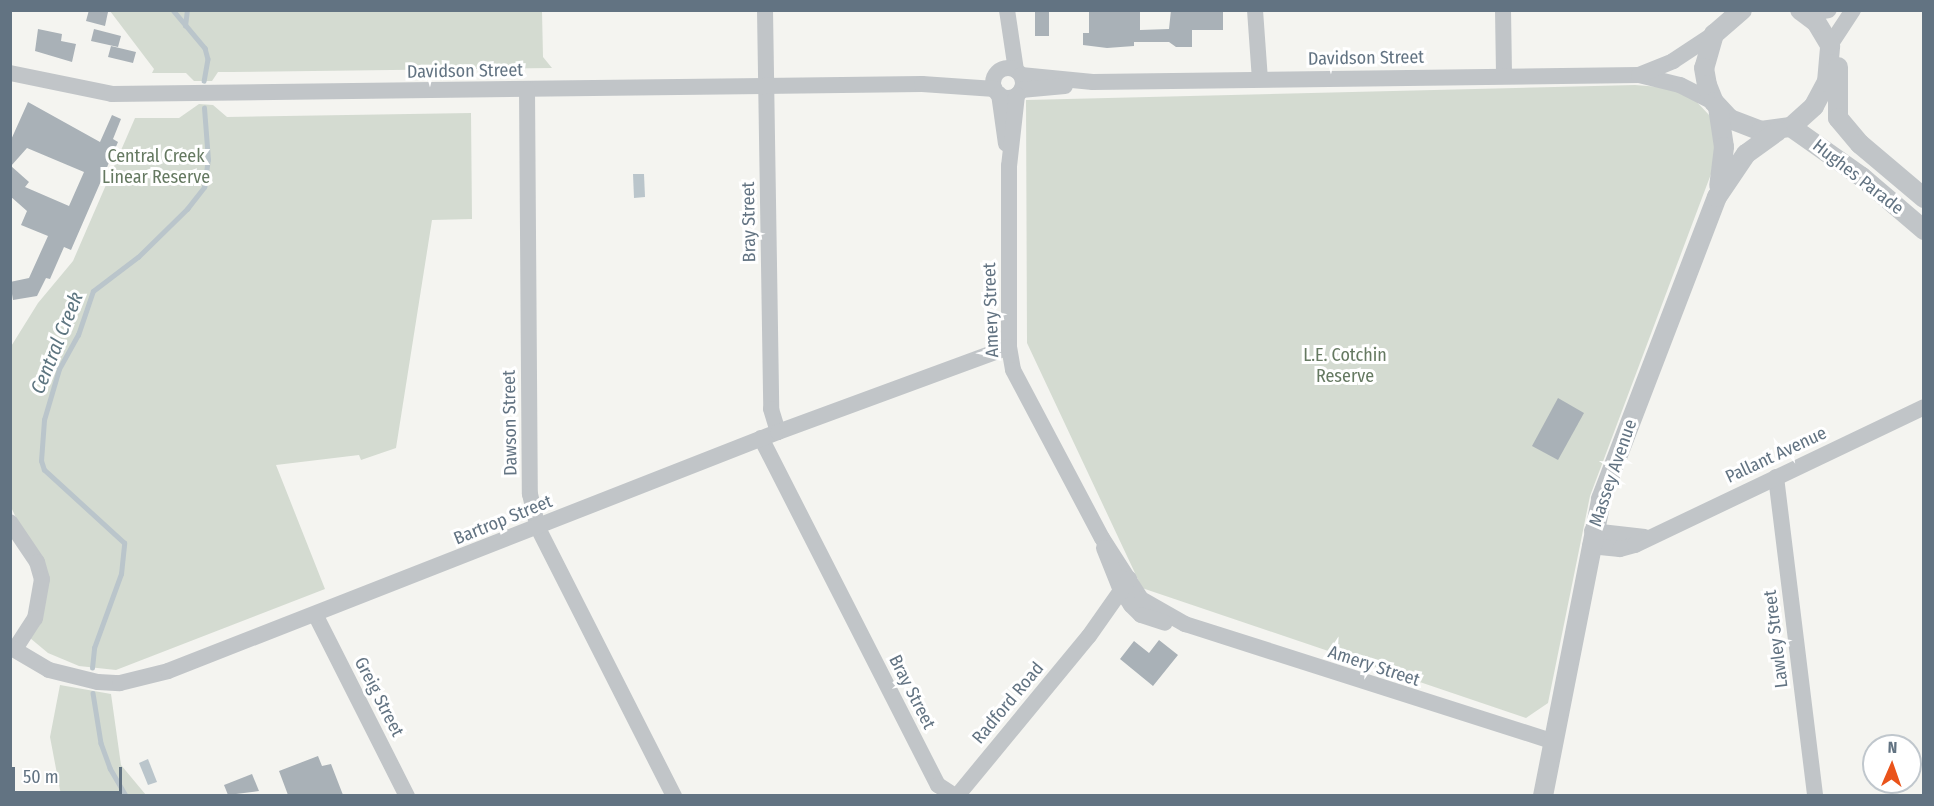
<!DOCTYPE html>
<style>
body{margin:0}
#map{position:relative;width:1934px;height:806px;overflow:hidden;background:#f4f4f0;font-family:"Fira Sans Condensed",sans-serif}
div>[style]{position:absolute}
[style*='--x']{left:calc(var(--x)*1px);top:calc(var(--y)*1px);width:calc(var(--w)*1px);rotate:calc(var(--a)*1deg)}
.green>*{inset:0;background:#d4dbd1}
.water>*{inset:0;background:#bac5cb}
.stream>*{height:4.5px;margin:-2.25px;padding:0 2.25px;transform-origin:2.25px;border-radius:2.25px;background:#bac5cb}
.building>*{inset:0;background:#a9b1b7}
.minor>*{height:16px;margin:-8px;padding:0 8px;transform-origin:8px;border-radius:8px;background:#c1c5c8}
.minor>.ring{margin:-8px;padding:0;box-sizing:content-box;background:none;border:16px solid #c1c5c8;border-radius:50%}
.tertiary>*{height:20px;margin:-10px;padding:0 10px;transform-origin:10px;border-radius:10px;background:#c1c5c8}
span{translate:-50% -50%;white-space:nowrap;text-align:center;line-height:1.15;-webkit-text-stroke:6px #fff;paint-order:stroke}
.street-label{font-size:18px;color:#627382}
.park-label{font-size:18px;color:#657961}
.water-label{font-size:20px;color:#5d7580;font-style:italic}
.frame{position:absolute;inset:0;border:12px solid #627382;pointer-events:none}
.north{position:absolute;left:1862px;top:734px;width:60px;height:60px;box-sizing:border-box;background:#fff;border:2px solid #c0c7cd;border-radius:50%;rotate:2deg;font-size:16px;font-weight:700;line-height:24px;text-align:center;color:#627382}
.north::after{content:'';display:block;margin:auto;width:21px;height:27px;background:#ea531a;clip-path:polygon(50% 0,100% 100%,50% 72%,0 100%)}
.scale{position:absolute;left:12px;top:767px;width:110px;height:27px;box-sizing:border-box;border:3px solid #627382;border-top:0;padding-left:8px;font-size:18px;line-height:21px;white-space:nowrap;color:#627382;-webkit-text-stroke:4px #fff;paint-order:stroke}
</style>
<div id="map">
<div class="green">
<i style="clip-path:polygon(110px 11px,542px 11px,543px 57px,552px 68px,231px 72px,218px 72px,212px 81px,194px 81px,186px 73px,152px 73px,154px 69px)"></i>
<i style="clip-path:polygon(1635px 85px,1672px 88px,1694px 99px,1710px 116px,1717px 137px,1711px 174px,1590px 496px,1548px 703px,1526px 718px,1142px 588px,1027px 343px,1026px 100px)"></i>
<i style="clip-path:polygon(199px 104px,213px 105px,227px 117px,471px 113px,472px 219px,432px 220px,396px 448px,361px 460px,359px 455px,276px 465px,325px 589px,116px 670px,79px 666px,48px 653px,30px 638px,41px 617px,48px 586px,11px 507px,10px 348px,38px 303px,73px 261px,135px 118px,179px 118px)"></i>
<i style="clip-path:polygon(60px 685px,111px 694px,121px 765px,146px 795px,61px 795px,50px 737px)"></i>
</div>
<div class="water">
<i style="clip-path:polygon(633px 174px,644px 174px,645px 197px,634px 198px)"></i>
<i style="clip-path:polygon(148px 759px,157px 782px,148px 785px,139px 763px)"></i>
</div>
<div class="stream">
<i style="--x:173;--y:10;--w:50;--a:49.9"></i>
<i style="--x:205;--y:48;--w:11;--a:75"></i>
<i style="--x:208;--y:59;--w:22;--a:100"></i>
<i style="--x:185;--y:26;--w:16;--a:-83"></i>
<i style="--x:92;--y:668;--w:20;--a:-84"></i>
<i style="--x:94;--y:648;--w:79;--a:-70"></i>
<i style="--x:121;--y:574;--w:31;--a:-84"></i>
<i style="--x:124;--y:543;--w:108;--a:-137.6"></i>
<i style="--x:44;--y:470;--w:9;--a:-108"></i>
<i style="--x:41;--y:461;--w:41;--a:-85.8"></i>
<i style="--x:44;--y:420;--w:53;--a:-73.6"></i>
<i style="--x:59;--y:369;--w:39;--a:-61"></i>
<i style="--x:78;--y:335;--w:46;--a:-71.2"></i>
<i style="--x:93;--y:291;--w:56;--a:-37.1"></i>
<i style="--x:138;--y:257;--w:69;--a:-44.4"></i>
<i style="--x:187;--y:209;--w:28;--a:-52"></i>
<i style="--x:204;--y:187;--w:27;--a:-82"></i>
<i style="--x:208;--y:160;--w:52;--a:-94.4"></i>
<i style="--x:93;--y:693;--w:51;--a:80.9"></i>
<i style="--x:101;--y:743;--w:27;--a:70"></i>
<i style="--x:110;--y:768;--w:32;--a:60"></i>
</div>
<div class="building">
<i style="clip-path:polygon(89px 10px,108px 12px,105px 26px,86px 21px)"></i>
<i style="clip-path:polygon(1035px 10px,1049px 10px,1049px 36px,1035px 36px)"></i>
<i style="clip-path:polygon(1140px 10px,1140px 30px,1169px 29px,1171px 10px,1223px 10px,1223px 30px,1192px 30px,1192px 47px,1176px 47px,1169px 42px,1134px 42px,1134px 46px,1107px 48px,1083px 45px,1083px 33px,1089px 33px,1089px 11px)"></i>
<i style="clip-path:polygon(38px 29px,62px 34px,61px 41px,76px 44px,72px 62px,35px 51px)"></i>
<i style="clip-path:polygon(94px 29px,121px 36px,118px 47px,91px 41px)"></i>
<i style="clip-path:polygon(111px 46px,136px 52px,133px 63px,108px 57px)"></i>
<i style="clip-path:polygon(evenodd,28px 102px,100px 142px,112px 115px,121px 119px,113px 139px,118px 142px,71px 250px,64px 247px,50px 279px,46px 278px,37px 296px,13px 300px,10px 282px,29px 278px,48px 236px,21px 225px,27px 211px,10px 196px,10px 142px,28px 102px,27px 148px,84px 172px,69px 206px,25px 187px,29px 182px,11px 166px,27px 148px)"></i>
<i style="clip-path:polygon(1558px 398px,1584px 413px,1558px 460px,1532px 446px)"></i>
<i style="clip-path:polygon(1159px 640px,1178px 655px,1153px 686px,1120px 659px,1134px 641px,1149px 653px)"></i>
<i style="clip-path:polygon(318px 756px,322px 766px,331px 764px,343px 795px,288px 795px,279px 771px)"></i>
<i style="clip-path:polygon(252px 774px,259px 791px,228px 795px,224px 785px)"></i>
</div>
<div class="minor">
<i style="--x:765;--y:10;--w:399;--a:89.1"></i>
<i style="--x:771;--y:409;--w:24;--a:73"></i>
<i style="--x:1007;--y:10;--w:61;--a:81.5"></i>
<i style="--x:1255;--y:10;--w:69;--a:85.9"></i>
<i style="--x:1503;--y:10;--w:66;--a:89.1"></i>
<i style="--x:1806;--y:14;--w:23;--a:-10"></i>
<i style="--x:1830;--y:45;--w:42;--a:-56.7"></i>
<i class="ring" style="left:993px;top:68px;width:14px;height:14px"></i>
<i style="--x:10;--y:73;--w:104;--a:11.6"></i>
<i style="--x:112;--y:94;--w:810;--a:-0.71"></i>
<i style="--x:922;--y:84;--w:73;--a:3.9"></i>
<i style="--x:1021;--y:75;--w:72;--a:5.6"></i>
<i style="--x:1093;--y:82;--w:546;--a:-0.73"></i>
<i style="--x:1639;--y:75;--w:42;--a:13.7"></i>
<i style="--x:1680;--y:85;--w:38;--a:27"></i>
<i style="--x:1639;--y:75;--w:37;--a:-22"></i>
<i style="--x:1673;--y:61;--w:49;--a:-33.4"></i>
<i style="--x:527;--y:89;--w:405;--a:89.6"></i>
<i style="--x:530;--y:494;--w:35;--a:77"></i>
<i style="--x:538;--y:528;--w:301;--a:63.1"></i>
<i style="--x:1021;--y:90;--w:44;--a:-5.2"></i>
<i style="--x:999;--y:94;--w:50;--a:82"></i>
<i style="--x:1017;--y:95;--w:71;--a:96.4"></i>
<i style="--x:1009;--y:166;--w:181;--a:90"></i>
<i style="--x:1009;--y:347;--w:23;--a:80"></i>
<i style="--x:1013;--y:370;--w:190;--a:62.1"></i>
<i style="--x:1102;--y:538;--w:72;--a:57.4"></i>
<i style="--x:1141;--y:599;--w:51;--a:29.6"></i>
<i style="--x:1185;--y:624;--w:385;--a:17.7"></i>
<i style="--x:761;--y:438;--w:390;--a:63"></i>
<i style="--x:938;--y:785;--w:20;--a:33"></i>
<i style="--x:1776;--y:477;--w:321;--a:83"></i>
<i style="--x:10;--y:522;--w:48;--a:56"></i>
<i style="--x:37;--y:562;--w:18;--a:74"></i>
<i style="--x:42;--y:579;--w:40;--a:100"></i>
<i style="--x:35;--y:618;--w:37;--a:123"></i>
<i style="--x:1592;--y:531;--w:53;--a:6.5"></i>
<i style="--x:1590;--y:546;--w:30;--a:6"></i>
<i style="--x:1620;--y:549;--w:16;--a:-15"></i>
<i style="--x:1635;--y:545;--w:320;--a:-25.5"></i>
<i style="--x:1104;--y:548;--w:43;--a:68.2"></i>
<i style="--x:1120;--y:588;--w:20;--a:57"></i>
<i style="--x:1131;--y:605;--w:14;--a:45"></i>
<i style="--x:1141;--y:615;--w:25;--a:18"></i>
<i style="--x:316;--y:616;--w:202;--a:63.2"></i>
<i style="--x:10;--y:647;--w:45;--a:30.5"></i>
<i style="--x:49;--y:670;--w:50;--a:13.8"></i>
<i style="--x:98;--y:682;--w:22;--a:3"></i>
<i style="--x:120;--y:683;--w:49;--a:-14"></i>
<i style="--x:168;--y:671;--w:655;--a:-21.4"></i>
<i style="--x:778;--y:432;--w:246;--a:-20.2"></i>
<i style="--x:957;--y:796;--w:207;--a:-50.5"></i>
<i style="--x:1089;--y:636;--w:70;--a:-54.9"></i>
</div>
<div class="tertiary">
<i style="--x:1742;--y:10;--w:37;--a:139"></i>
<i style="--x:1714;--y:34;--w:35;--a:106"></i>
<i style="--x:1704;--y:68;--w:17;--a:80"></i>
<i style="--x:1707;--y:85;--w:18;--a:68"></i>
<i style="--x:1714;--y:102;--w:23;--a:47"></i>
<i style="--x:1730;--y:119;--w:33;--a:21"></i>
<i style="--x:1761;--y:131;--w:30;--a:-8"></i>
<i style="--x:1791;--y:127;--w:31;--a:-42"></i>
<i style="--x:1814;--y:106;--w:27;--a:-62"></i>
<i style="--x:1827;--y:82;--w:37;--a:-85"></i>
<i style="--x:1830;--y:45;--w:27;--a:-121"></i>
<i style="--x:1816;--y:22;--w:20;--a:-143"></i>
<i style="--x:1838;--y:67;--w:51;--a:90"></i>
<i style="--x:1838;--y:118;--w:34;--a:50"></i>
<i style="--x:1860;--y:144;--w:84;--a:40.2"></i>
<i style="--x:1718;--y:107;--w:40;--a:81.5"></i>
<i style="--x:1724;--y:147;--w:39;--a:97"></i>
<i style="--x:1791;--y:127;--w:87;--a:35.2"></i>
<i style="--x:1862;--y:177;--w:82;--a:40.5"></i>
<i style="--x:1543;--y:796;--w:303;--a:-78.9"></i>
<i style="--x:1601;--y:499;--w:324;--a:-69"></i>
<i style="--x:1717;--y:197;--w:52;--a:-56"></i>
<i style="--x:1746;--y:154;--w:39;--a:-36"></i>
</div>
<div class="street-label">
<span style="left:1366px;top:58px;rotate:-1deg">Davidson Street</span>
<span style="left:465px;top:71px;rotate:-1deg">Davidson Street</span>
<span style="left:1858px;top:177px;rotate:38deg">Hughes Parade</span>
<span style="left:749px;top:222px;rotate:-91deg">Bray Street</span>
<span style="left:991px;top:310px;rotate:-92deg">Amery Street</span>
<span style="left:510px;top:423px;rotate:-91deg">Dawson Street</span>
<span style="left:1776px;top:455px;rotate:-25deg">Pallant Avenue</span>
<span style="left:1613px;top:473px;rotate:-71deg">Massey Avenue</span>
<span style="left:503px;top:520px;rotate:-22deg">Bartrop Street</span>
<span style="left:1776px;top:639px;rotate:-97deg">Lawley Street</span>
<span style="left:1374px;top:666px;rotate:18deg">Amery Street</span>
<span style="left:912px;top:692px;rotate:63deg">Bray Street</span>
<span style="left:379px;top:697px;rotate:63deg">Greig Street</span>
<span style="left:1008px;top:703px;rotate:-50deg">Radford Road</span>
</div>
<div class="park-label">
<span style="left:156px;top:167px">Central Creek<br>Linear Reserve</span>
<span style="left:1345px;top:366px">L.E. Cotchin<br>Reserve</span>
</div>
<div class="water-label">
<span style="left:57px;top:343px;rotate:-68deg">Central Creek</span>
</div>
<div class="frame"></div>
<div class="north">N</div>
<div class="scale">50 m</div>
</div>
